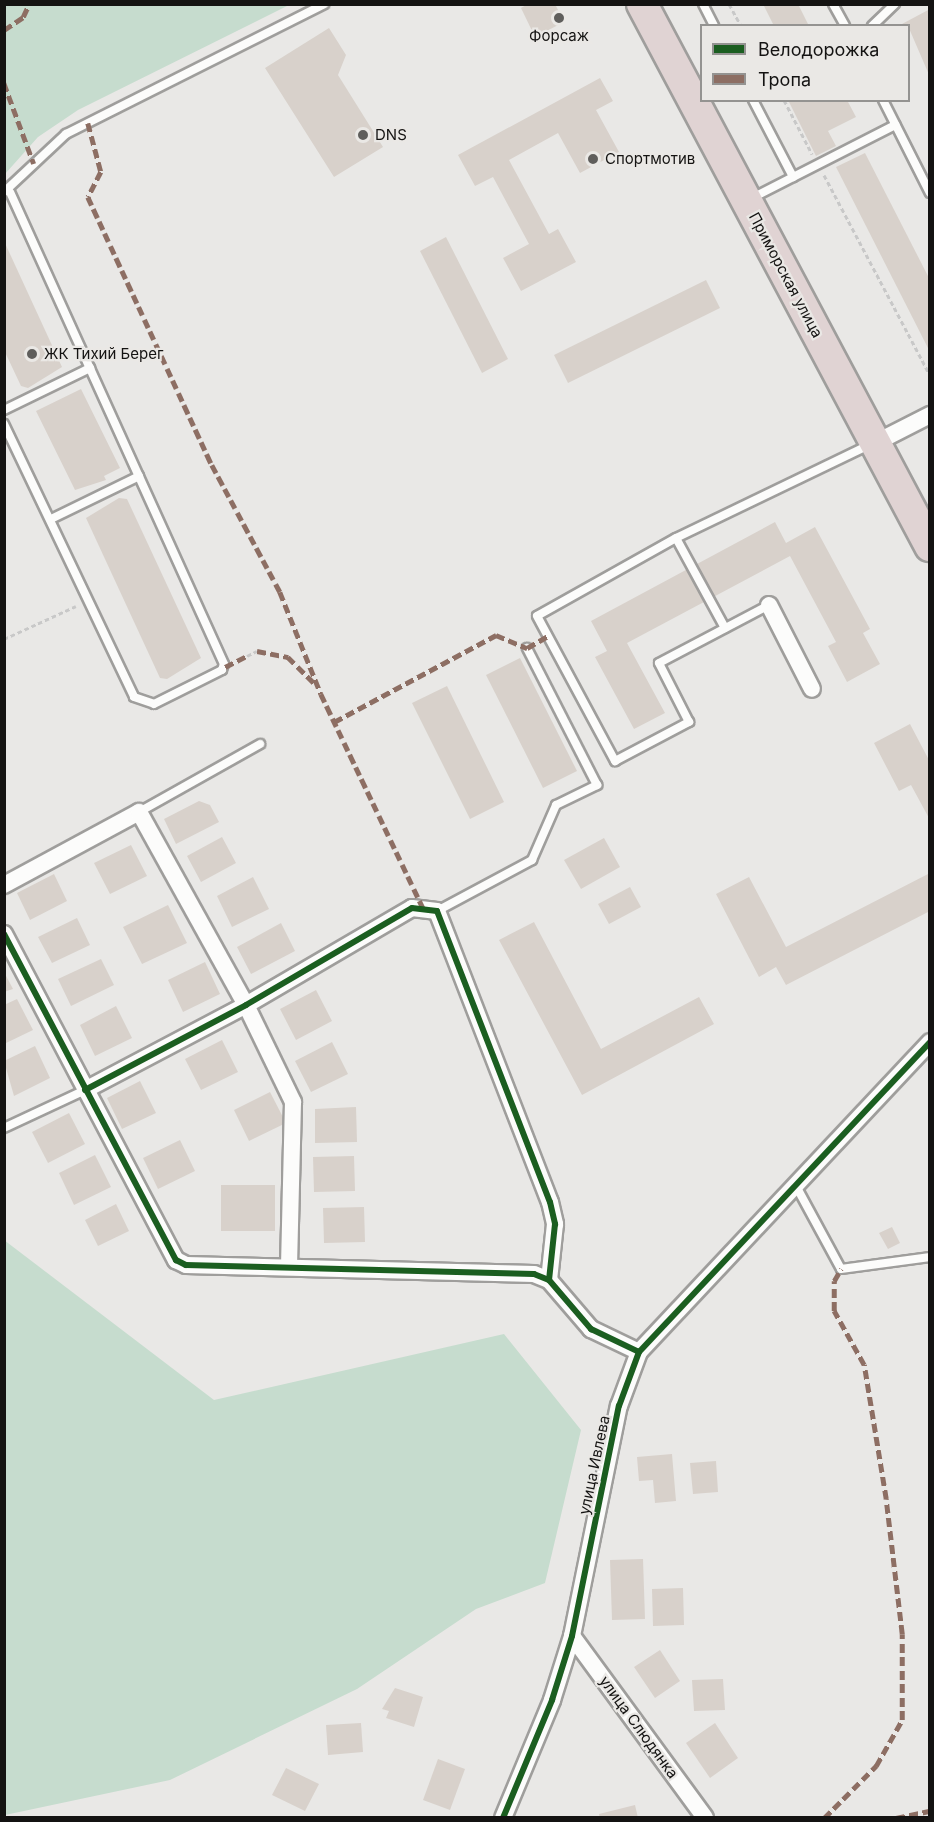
<!DOCTYPE html>
<meta charset="utf-8">
<style>
body{margin:0}
#map{position:relative;width:934px;height:1822px;overflow:hidden;background:#e9e8e6;font-family:Inter,sans-serif}
div>[style]{position:absolute}
[style*='--x']{left:calc(var(--x)*1px);top:calc(var(--y)*1px);width:calc(var(--w)*1px);rotate:calc(var(--a)*1deg)}
.green>*{inset:0;background:#c6dcce}
.building>*{inset:0;background:#d8d1cb}
.path>*{height:3px;margin-top:-1.5px;transform-origin:0;background:repeating-linear-gradient(90deg,#c8c8c8 0 4.5px,transparent 0 7.5px)}
.roads{filter:drop-shadow(2px 0 #9f9e9c) drop-shadow(-2px 0 #9f9e9c) drop-shadow(0 2px #9f9e9c) drop-shadow(0 -2px #9f9e9c)}
.lane>*{height:8px;margin:-4px;padding:0 4px;transform-origin:4px;border-radius:4px;background:#fcfcfb}
.street>*{height:16px;margin:-8px;padding:0 8px;transform-origin:8px;border-radius:8px;background:#fcfcfb}
.highway>*{height:30px;margin:-15px;padding:0 15px;transform-origin:15px;border-radius:15px;background:#e0d3d3}
.quiet>*{height:4.5px;margin-top:-2.25px;transform-origin:0;background:repeating-linear-gradient(90deg,#8d6e63 0 9px,transparent 0 13.5px)}
.cycleway>*{height:6px;margin:-3px;padding:0 3px;transform-origin:3px;border-radius:3px;background:#1b5e20}
.dots>*{width:16px;height:16px;translate:-50% -50%;box-sizing:border-box;border:3px solid #eae8e5;border-radius:50%}
span{translate:-50% -50%;white-space:nowrap;text-align:center;line-height:1.15;-webkit-text-stroke:4.5px #eae8e5;paint-order:stroke}
.poi-label{font-size:15px;color:#141312}
.left{translate:0 -50%;text-align:left}
.street-label{font-size:15px;color:#141312}
.frame{position:absolute;inset:0;border:6px solid #141312;pointer-events:none}
.legend{position:absolute;left:700px;top:24px;width:210px;height:78px;box-sizing:border-box;background:#eae8e5;border:2px solid #949391;margin:0;padding:8px 10px;list-style:none;font-size:18px;color:#141312}
.legend li{display:flex;align-items:center;gap:12px;height:30px}
.legend b{width:30px;border:2px solid #949391}
</style>
<div id="map">
<div class="green">
<i style="clip-path:polygon(5px 4px,289px 4px,289px 5px,78px 110px,38px 137px,5px 174px)"></i>
<i style="clip-path:polygon(4px 1240px,214px 1400px,504px 1334px,581px 1430px,545px 1583px,476px 1609px,357px 1689px,170px 1780px,5px 1815px)"></i>
</div>
<div class="building">
<i style="clip-path:polygon(528px 4px,555px 4px,564px 22px,535px 37px,521px 8px)"></i>
<i style="clip-path:polygon(763px 4px,798px 4px,809px 26px,774px 26px)"></i>
<i style="clip-path:polygon(930px 9px,930px 77px,908px 26px,902px 24px)"></i>
<i style="clip-path:polygon(329px 28px,346px 55px,338px 75px,383px 147px,334px 177px,265px 68px)"></i>
<i style="clip-path:polygon(600px 78px,613px 101px,596px 110px,619px 152px,580px 173px,558px 133px,509px 160px,549px 234px,558px 229px,576px 262px,521px 291px,503px 258px,529px 244px,493px 177px,475px 186px,458px 155px)"></i>
<i style="clip-path:polygon(788px 100px,847px 100px,856px 117px,828px 131px,836px 146px,816px 156px)"></i>
<i style="clip-path:polygon(865px 153px,930px 280px,930px 352px,836px 167px)"></i>
<i style="clip-path:polygon(446px 237px,508px 359px,482px 373px,420px 251px)"></i>
<i style="clip-path:polygon(4px 241px,62px 367px,28px 388px,21px 386px,4px 350px)"></i>
<i style="clip-path:polygon(706px 280px,720px 308px,568px 383px,554px 355px)"></i>
<i style="clip-path:polygon(81px 389px,120px 468px,104px 476px,106px 480px,75px 490px,36px 411px)"></i>
<i style="clip-path:polygon(119px 498px,127px 499px,201px 658px,167px 679px,160px 678px,86px 518px)"></i>
<i style="clip-path:polygon(775px 522px,786px 543px,815px 527px,870px 629px,863px 633px,880px 664px,847px 682px,828px 646px,836px 642px,790px 556px,627px 643px,665px 713px,634px 729px,595px 657px,607px 651px,591px 621px)"></i>
<i style="clip-path:polygon(520px 658px,577px 771px,543px 788px,486px 675px)"></i>
<i style="clip-path:polygon(447px 686px,504px 802px,470px 819px,412px 703px)"></i>
<i style="clip-path:polygon(910px 724px,930px 762px,930px 820px,911px 785px,899px 791px,874px 743px)"></i>
<i style="clip-path:polygon(199px 801px,210px 805px,219px 822px,176px 844px,164px 819px)"></i>
<i style="clip-path:polygon(222px 837px,236px 863px,201px 882px,187px 856px)"></i>
<i style="clip-path:polygon(604px 838px,620px 867px,581px 889px,564px 860px)"></i>
<i style="clip-path:polygon(131px 845px,147px 876px,110px 894px,94px 863px)"></i>
<i style="clip-path:polygon(930px 873px,930px 911px,786px 985px,776px 967px,759px 977px,716px 894px,749px 877px,786px 947px)"></i>
<i style="clip-path:polygon(54px 874px,67px 901px,30px 920px,17px 893px)"></i>
<i style="clip-path:polygon(253px 877px,269px 909px,232px 927px,217px 896px)"></i>
<i style="clip-path:polygon(630px 887px,641px 907px,609px 924px,598px 904px)"></i>
<i style="clip-path:polygon(168px 905px,187px 943px,142px 964px,123px 927px)"></i>
<i style="clip-path:polygon(77px 918px,90px 945px,52px 963px,38px 937px)"></i>
<i style="clip-path:polygon(534px 922px,601px 1049px,699px 997px,714px 1024px,582px 1095px,499px 940px)"></i>
<i style="clip-path:polygon(281px 923px,295px 951px,251px 974px,237px 947px)"></i>
<i style="clip-path:polygon(101px 959px,114px 985px,71px 1006px,58px 979px)"></i>
<i style="clip-path:polygon(205px 962px,220px 994px,183px 1012px,168px 980px)"></i>
<i style="clip-path:polygon(4px 972px,13px 989px,4px 992px)"></i>
<i style="clip-path:polygon(316px 990px,332px 1021px,296px 1040px,280px 1009px)"></i>
<i style="clip-path:polygon(17px 999px,33px 1030px,4px 1044px,4px 1005px)"></i>
<i style="clip-path:polygon(116px 1006px,132px 1038px,95px 1056px,80px 1025px)"></i>
<i style="clip-path:polygon(222px 1040px,238px 1072px,201px 1090px,185px 1059px)"></i>
<i style="clip-path:polygon(332px 1042px,348px 1074px,311px 1092px,295px 1061px)"></i>
<i style="clip-path:polygon(35px 1046px,50px 1078px,14px 1096px,4px 1061px)"></i>
<i style="clip-path:polygon(140px 1081px,156px 1113px,122px 1129px,107px 1098px)"></i>
<i style="clip-path:polygon(270px 1092px,286px 1123px,249px 1141px,234px 1110px)"></i>
<i style="clip-path:polygon(356px 1107px,357px 1142px,315px 1143px,315px 1109px)"></i>
<i style="clip-path:polygon(69px 1113px,85px 1144px,48px 1163px,32px 1132px)"></i>
<i style="clip-path:polygon(180px 1140px,195px 1171px,158px 1189px,143px 1158px)"></i>
<i style="clip-path:polygon(95px 1155px,111px 1187px,74px 1205px,59px 1173px)"></i>
<i style="clip-path:polygon(354px 1156px,355px 1191px,314px 1192px,313px 1157px)"></i>
<i style="clip-path:polygon(221px 1185px,275px 1185px,275px 1231px,221px 1231px)"></i>
<i style="clip-path:polygon(116px 1204px,129px 1231px,98px 1246px,85px 1220px)"></i>
<i style="clip-path:polygon(364px 1207px,365px 1242px,324px 1243px,323px 1208px)"></i>
<i style="clip-path:polygon(892px 1227px,900px 1243px,888px 1249px,879px 1233px)"></i>
<i style="clip-path:polygon(672px 1454px,676px 1501px,655px 1503px,653px 1480px,639px 1481px,637px 1457px)"></i>
<i style="clip-path:polygon(716px 1461px,718px 1492px,693px 1494px,690px 1463px)"></i>
<i style="clip-path:polygon(643px 1559px,645px 1619px,612px 1620px,610px 1560px)"></i>
<i style="clip-path:polygon(683px 1588px,684px 1625px,653px 1626px,652px 1589px)"></i>
<i style="clip-path:polygon(660px 1650px,680px 1681px,655px 1698px,634px 1667px)"></i>
<i style="clip-path:polygon(723px 1679px,725px 1710px,694px 1711px,692px 1680px)"></i>
<i style="clip-path:polygon(395px 1688px,423px 1697px,414px 1727px,386px 1718px,389px 1711px,382px 1709px)"></i>
<i style="clip-path:polygon(361px 1723px,363px 1752px,328px 1755px,326px 1725px)"></i>
<i style="clip-path:polygon(715px 1723px,738px 1758px,710px 1778px,686px 1743px)"></i>
<i style="clip-path:polygon(438px 1759px,465px 1769px,450px 1810px,423px 1800px)"></i>
<i style="clip-path:polygon(286px 1768px,319px 1784px,305px 1811px,272px 1795px)"></i>
<i style="clip-path:polygon(635px 1805px,638px 1818px,600px 1818px,599px 1814px)"></i>
</div>
<div class="path">
<i style="--x:729;--y:4;--w:25;--a:61"></i>
<i style="--x:784;--y:100;--w:61;--a:62.6"></i>
<i style="--x:824;--y:175;--w:226;--a:62.1"></i>
<i style="--x:4;--y:639;--w:79;--a:-24.6"></i>
<i style="--x:247;--y:656;--w:11;--a:-27"></i>
</div>
<div class="roads">
<div class="lane">
<i style="--x:703;--y:4;--w:25;--a:63"></i>
<i style="--x:833;--y:4;--w:25;--a:61"></i>
<i style="--x:872;--y:26;--w:32;--a:-44"></i>
<i style="--x:753;--y:100;--w:87;--a:62.5"></i>
<i style="--x:883;--y:100;--w:104;--a:63.2"></i>
<i style="--x:4;--y:192;--w:85;--a:-43.1"></i>
<i style="--x:66;--y:134;--w:289;--a:-26.7"></i>
<i style="--x:752;--y:198;--w:161;--a:-27"></i>
<i style="--x:4;--y:410;--w:96;--a:-26"></i>
<i style="--x:4;--y:424;--w:302;--a:64.5"></i>
<i style="--x:134;--y:697;--w:21;--a:19"></i>
<i style="--x:154;--y:704;--w:76;--a:-26.6"></i>
<i style="--x:222;--y:670;--w:6;--a:-72"></i>
<i style="--x:224;--y:664;--w:518;--a:-114.39"></i>
<i style="--x:51;--y:519;--w:98;--a:-26"></i>
<i style="--x:676;--y:538;--w:159;--a:150.7"></i>
<i style="--x:537;--y:616;--w:165;--a:61.7"></i>
<i style="--x:615;--y:761;--w:84;--a:-27.8"></i>
<i style="--x:689;--y:722;--w:66;--a:-117"></i>
<i style="--x:659;--y:663;--w:124;--a:-27.8"></i>
<i style="--x:725;--y:628;--w:102;--a:-118.6"></i>
<i style="--x:676;--y:538;--w:214;--a:-25.7"></i>
<i style="--x:139;--y:812;--w:139;--a:-29.3"></i>
<i style="--x:437;--y:911;--w:108;--a:-28.2"></i>
<i style="--x:532;--y:860;--w:60;--a:-66.4"></i>
<i style="--x:556;--y:805;--w:46;--a:-26"></i>
<i style="--x:597;--y:785;--w:154;--a:-117.1"></i>
<i style="--x:4;--y:1128;--w:89;--a:-25.1"></i>
<i style="--x:796;--y:1186;--w:94;--a:61.5"></i>
<i style="--x:841;--y:1269;--w:90;--a:-7.7"></i>
</div>
<div class="street">
<i style="--x:875;--y:443;--w:62;--a:-27"></i>
<i style="--x:769;--y:605;--w:94;--a:62.9"></i>
<i style="--x:4;--y:885;--w:153;--a:-28.4"></i>
<i style="--x:139;--y:812;--w:221;--a:61"></i>
<i style="--x:246;--y:1005;--w:108;--a:64.1"></i>
<i style="--x:293;--y:1102;--w:165;--a:91.4"></i>
<i style="--x:4;--y:934;--w:369;--a:62.2"></i>
<i style="--x:176;--y:1260;--w:11;--a:27"></i>
<i style="--x:186;--y:1265;--w:348;--a:1.5"></i>
<i style="--x:534;--y:1274;--w:16;--a:22"></i>
<i style="--x:549;--y:1280;--w:65;--a:49.4"></i>
<i style="--x:591;--y:1329;--w:53;--a:25.6"></i>
<i style="--x:85;--y:1090;--w:182;--a:-27.8"></i>
<i style="--x:246;--y:1005;--w:192;--a:-30.3"></i>
<i style="--x:412;--y:908;--w:25;--a:7"></i>
<i style="--x:437;--y:911;--w:312;--a:68.8"></i>
<i style="--x:550;--y:1202;--w:23;--a:77"></i>
<i style="--x:555;--y:1224;--w:56;--a:96.1"></i>
<i style="--x:572;--y:1636;--w:225;--a:53.8"></i>
<i style="--x:503;--y:1818;--w:128;--a:-67.4"></i>
<i style="--x:552;--y:1700;--w:67;--a:-72.6"></i>
<i style="--x:572;--y:1636;--w:235;--a:-78.5"></i>
<i style="--x:619;--y:1406;--w:58;--a:-69.7"></i>
<i style="--x:639;--y:1352;--w:425;--a:-46.8"></i>
</div>
<div class="highway">
<i style="--x:642;--y:4;--w:614;--a:62.02"></i>
</div>
</div>
<div class="quiet">
<i style="--x:4;--y:30;--w:23;--a:-34"></i>
<i style="--x:23;--y:17;--w:14;--a:-65"></i>
<i style="--x:4;--y:83;--w:86;--a:69.7"></i>
<i style="--x:88;--y:123;--w:51;--a:75.1"></i>
<i style="--x:101;--y:172;--w:28;--a:117"></i>
<i style="--x:88;--y:197;--w:295;--a:65.2"></i>
<i style="--x:212;--y:465;--w:144;--a:61.8"></i>
<i style="--x:280;--y:592;--w:110;--a:68.1"></i>
<i style="--x:321;--y:694;--w:239;--a:64.5"></i>
<i style="--x:257;--y:651;--w:32;--a:11"></i>
<i style="--x:288;--y:657;--w:37;--a:45"></i>
<i style="--x:225;--y:667;--w:25;--a:-27"></i>
<i style="--x:334;--y:722;--w:184;--a:-28.2"></i>
<i style="--x:496;--y:635;--w:34;--a:23"></i>
<i style="--x:527;--y:648;--w:24;--a:-30"></i>
<i style="--x:824;--y:1818;--w:74;--a:-45"></i>
<i style="--x:876;--y:1766;--w:53;--a:-60.5"></i>
<i style="--x:902;--y:1720;--w:86;--a:-90"></i>
<i style="--x:902;--y:1634;--w:136;--a:-96.8"></i>
<i style="--x:886;--y:1499;--w:136;--a:-99.3"></i>
<i style="--x:864;--y:1365;--w:62;--a:-119.1"></i>
<i style="--x:834;--y:1311;--w:30;--a:-90"></i>
<i style="--x:834;--y:1281;--w:14;--a:-60"></i>
<i style="--x:896;--y:1818;--w:35;--a:-12"></i>
</div>
<div class="cycleway">
<i style="--x:4;--y:934;--w:369;--a:62.2"></i>
<i style="--x:176;--y:1260;--w:11;--a:27"></i>
<i style="--x:186;--y:1265;--w:348;--a:1.5"></i>
<i style="--x:534;--y:1274;--w:16;--a:22"></i>
<i style="--x:549;--y:1280;--w:65;--a:49.4"></i>
<i style="--x:591;--y:1329;--w:53;--a:25.6"></i>
<i style="--x:85;--y:1090;--w:182;--a:-27.8"></i>
<i style="--x:246;--y:1005;--w:192;--a:-30.3"></i>
<i style="--x:412;--y:908;--w:25;--a:7"></i>
<i style="--x:437;--y:911;--w:312;--a:68.8"></i>
<i style="--x:550;--y:1202;--w:23;--a:77"></i>
<i style="--x:555;--y:1224;--w:56;--a:96.1"></i>
<i style="--x:503;--y:1818;--w:128;--a:-67.4"></i>
<i style="--x:552;--y:1700;--w:67;--a:-72.6"></i>
<i style="--x:572;--y:1636;--w:235;--a:-78.5"></i>
<i style="--x:619;--y:1406;--w:58;--a:-69.7"></i>
<i style="--x:639;--y:1352;--w:425;--a:-46.8"></i>
</div>
<div class="dots">
<i style="left:559px;top:18px;background:#5f5e5c"></i>
<i style="left:363px;top:135px;background:#5f5e5c"></i>
<i style="left:593px;top:159px;background:#5f5e5c"></i>
<i style="left:32px;top:354px;background:#5f5e5c"></i>
</div>
<div class="poi-label">
<span style="left:559px;top:36px">Форсаж</span>
<span class="left" style="left:375px;top:135px">DNS</span>
<span class="left" style="left:605px;top:159px">Спортмотив</span>
<span class="left" style="left:44px;top:354px">ЖК Тихий Берег</span>
</div>
<div class="street-label">
<span style="left:786px;top:275px;rotate:62deg">Приморская улица</span>
<span style="left:594px;top:1465px;rotate:-78deg">улица Ивлева</span>
<span style="left:639px;top:1727px;rotate:54deg">улица Слюдянка</span>
</div>
<div class="frame"></div>
<ul class="legend">
<li><b style="height:8px;background:#1b5e20"></b>Велодорожка</li>
<li><b style="height:8px;background:#8d6e63"></b>Тропа</li>
</ul>
</div>
